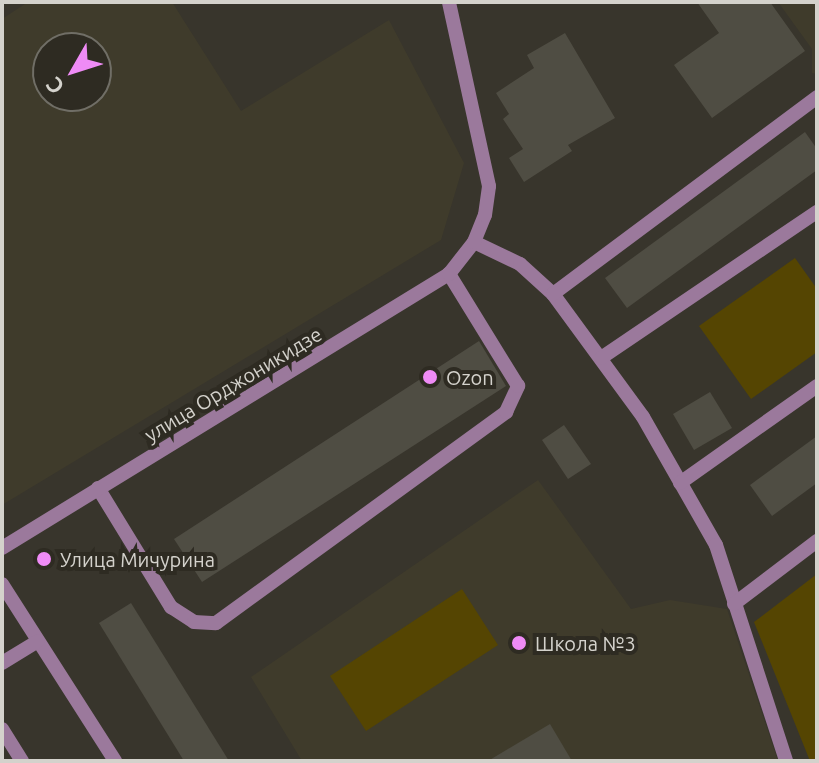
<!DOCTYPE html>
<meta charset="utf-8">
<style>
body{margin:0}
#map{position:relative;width:819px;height:763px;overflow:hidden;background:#38352c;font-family:Ubuntu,sans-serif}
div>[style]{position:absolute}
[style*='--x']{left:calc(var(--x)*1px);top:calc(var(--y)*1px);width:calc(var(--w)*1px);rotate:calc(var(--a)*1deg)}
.built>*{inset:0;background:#3f3b2b}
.green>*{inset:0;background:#554502}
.building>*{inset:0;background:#4f4d43}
.minor>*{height:14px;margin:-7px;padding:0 7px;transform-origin:7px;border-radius:7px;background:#9b799c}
.dots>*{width:22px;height:22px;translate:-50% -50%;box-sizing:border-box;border:4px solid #2e2b22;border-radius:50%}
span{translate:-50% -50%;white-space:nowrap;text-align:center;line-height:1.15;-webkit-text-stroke:8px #2e2b22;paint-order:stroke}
.poi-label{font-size:20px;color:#d4d2cc}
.left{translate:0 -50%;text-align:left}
.street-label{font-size:20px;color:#d4d2cc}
.frame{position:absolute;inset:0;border:4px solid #d4d2cc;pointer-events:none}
.north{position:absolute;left:32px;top:32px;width:80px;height:80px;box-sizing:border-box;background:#2e2b22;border:2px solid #706e66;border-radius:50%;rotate:231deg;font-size:22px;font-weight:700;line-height:32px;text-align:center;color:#d4d2cc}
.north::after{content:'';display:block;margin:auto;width:28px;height:36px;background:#ef8bf6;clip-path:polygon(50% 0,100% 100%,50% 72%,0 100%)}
</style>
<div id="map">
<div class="built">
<i style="clip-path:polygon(evenodd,28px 2px,172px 2px,241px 111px,389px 20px,464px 163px,441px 240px,2px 505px,2px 19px,28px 2px,48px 48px,96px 48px,96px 96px,48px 96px,48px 48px)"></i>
<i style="clip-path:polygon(778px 2px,817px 2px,817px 74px,812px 73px,812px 49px)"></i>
<i style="clip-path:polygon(538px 480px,631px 609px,670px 600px,727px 609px,778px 761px,302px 761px,251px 677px)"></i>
</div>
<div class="green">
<i style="clip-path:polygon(795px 258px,817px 289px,817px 352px,751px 399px,699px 326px)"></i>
<i style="clip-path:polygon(817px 574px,817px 761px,810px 761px,754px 622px)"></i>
<i style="clip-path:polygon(462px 589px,498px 645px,366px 731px,330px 676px)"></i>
</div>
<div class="building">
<i style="clip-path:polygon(697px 2px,770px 2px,805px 51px,712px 118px,674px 65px,719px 33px)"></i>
<i style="clip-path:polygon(565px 33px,615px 118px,568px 145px,572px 151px,524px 182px,509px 158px,523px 149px,503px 119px,509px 114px,496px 93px,534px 68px,527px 55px)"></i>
<i style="clip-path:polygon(805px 132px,817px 149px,817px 170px,627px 308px,605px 278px)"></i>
<i style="clip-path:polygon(479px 341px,506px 386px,202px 582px,174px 539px)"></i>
<i style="clip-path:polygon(710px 392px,732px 428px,694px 450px,673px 414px)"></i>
<i style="clip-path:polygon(564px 425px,591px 464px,568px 479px,542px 440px)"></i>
<i style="clip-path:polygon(817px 436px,817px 483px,772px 516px,750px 485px)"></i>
<i style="clip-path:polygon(131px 603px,229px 761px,184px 761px,99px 623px)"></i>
<i style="clip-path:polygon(550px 724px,572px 761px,488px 761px)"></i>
</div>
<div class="minor">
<i style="--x:474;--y:242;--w:51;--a:25.6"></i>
<i style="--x:520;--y:264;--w:45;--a:42.3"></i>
<i style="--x:553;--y:294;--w:152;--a:53.8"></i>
<i style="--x:643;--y:417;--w:147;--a:60.3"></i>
<i style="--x:716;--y:545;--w:227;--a:72"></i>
<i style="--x:553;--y:294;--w:329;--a:-36.7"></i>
<i style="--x:601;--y:358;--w:261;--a:-34.1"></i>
<i style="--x:680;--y:483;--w:168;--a:-35.3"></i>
<i style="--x:98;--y:488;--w:140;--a:58.5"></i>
<i style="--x:171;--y:607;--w:27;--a:33"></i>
<i style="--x:194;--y:622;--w:22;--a:3"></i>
<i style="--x:216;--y:623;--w:359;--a:-36"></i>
<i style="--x:506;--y:412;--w:29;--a:-65"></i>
<i style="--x:518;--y:386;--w:132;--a:-121.6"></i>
<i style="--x:2;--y:548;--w:524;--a:-31.51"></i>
<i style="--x:449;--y:274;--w:41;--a:-52"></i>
<i style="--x:474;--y:242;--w:29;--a:-68"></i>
<i style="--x:485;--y:215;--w:29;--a:-82"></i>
<i style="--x:489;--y:186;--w:188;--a:-102.3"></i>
<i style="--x:2;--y:584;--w:210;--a:57.4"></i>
<i style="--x:734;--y:604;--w:104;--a:-37.2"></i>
<i style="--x:2;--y:663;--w:42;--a:-31.4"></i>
<i style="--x:2;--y:729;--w:38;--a:58"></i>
</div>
<div class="dots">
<i style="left:430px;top:377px;background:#ef8bf6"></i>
<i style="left:44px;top:559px;background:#ef8bf6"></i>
<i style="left:519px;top:643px;background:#ef8bf6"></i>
</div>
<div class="poi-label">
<span class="left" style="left:446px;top:377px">Ozon</span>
<span class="left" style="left:60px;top:559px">Улица Мичурина</span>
<span class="left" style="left:535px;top:643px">Школа №3</span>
</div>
<div class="street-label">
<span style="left:233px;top:384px;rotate:-31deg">улица Орджоникидзе</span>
</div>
<div class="frame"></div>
<div class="north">С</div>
</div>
